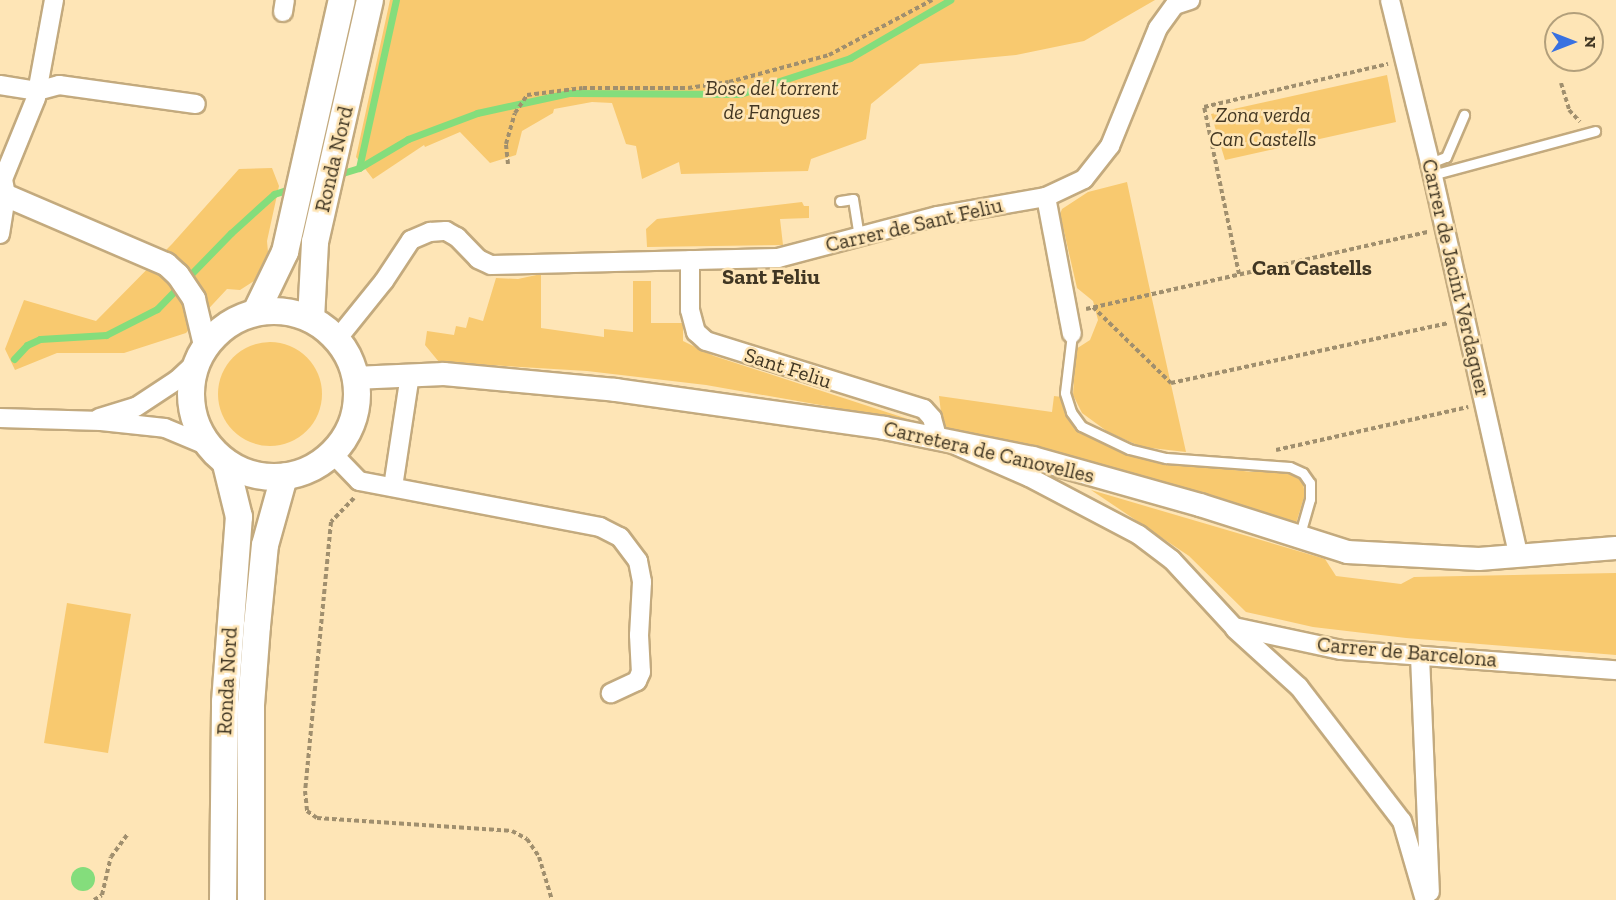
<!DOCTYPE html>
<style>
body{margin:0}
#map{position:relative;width:1616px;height:900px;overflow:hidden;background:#fee5b6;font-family:"Zilla Slab",serif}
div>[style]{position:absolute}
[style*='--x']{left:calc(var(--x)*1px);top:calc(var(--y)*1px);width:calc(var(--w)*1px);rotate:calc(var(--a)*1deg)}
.green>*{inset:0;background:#f8c96f}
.round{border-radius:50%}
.water>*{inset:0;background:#84dd7c}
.stream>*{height:7px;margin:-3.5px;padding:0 3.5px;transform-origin:3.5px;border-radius:3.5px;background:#84dd7c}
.path>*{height:4px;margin-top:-2px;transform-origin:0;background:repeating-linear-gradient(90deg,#a08f6e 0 4.5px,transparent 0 7.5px)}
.roads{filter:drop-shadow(2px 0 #c3aa7e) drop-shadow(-2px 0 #c3aa7e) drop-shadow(0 2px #c3aa7e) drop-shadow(0 -2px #c3aa7e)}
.service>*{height:9px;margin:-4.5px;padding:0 4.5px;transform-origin:4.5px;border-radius:4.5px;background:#fff}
.minor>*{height:18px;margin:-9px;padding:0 9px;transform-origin:9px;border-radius:9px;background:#fff}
.tertiary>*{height:22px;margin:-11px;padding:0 11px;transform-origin:11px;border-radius:11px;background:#fff}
.secondary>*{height:26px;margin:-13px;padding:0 13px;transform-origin:13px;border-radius:13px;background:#fff}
.secondary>.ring{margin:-13px;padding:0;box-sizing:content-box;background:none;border:26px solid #fff;border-radius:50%}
span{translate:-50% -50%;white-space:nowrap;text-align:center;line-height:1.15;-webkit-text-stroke:5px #fee5b6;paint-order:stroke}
.park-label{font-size:21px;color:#433722;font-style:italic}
.street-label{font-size:21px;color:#403623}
.neighbourhood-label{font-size:22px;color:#403623;font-weight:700}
.north{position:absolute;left:1544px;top:12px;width:60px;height:60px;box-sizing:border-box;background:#fee5b6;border:2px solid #b29f7b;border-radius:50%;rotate:90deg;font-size:16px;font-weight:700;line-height:24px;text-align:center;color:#403623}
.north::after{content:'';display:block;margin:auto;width:21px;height:27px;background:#3971e1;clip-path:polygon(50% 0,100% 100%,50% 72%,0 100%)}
</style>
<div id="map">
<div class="green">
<i style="clip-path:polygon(390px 0,1155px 0,1084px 41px,1016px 55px,920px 64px,871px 104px,866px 139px,811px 159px,808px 171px,681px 174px,679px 162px,642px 179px,636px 146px,626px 144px,612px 103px,592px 102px,554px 109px,553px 113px,522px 131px,516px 155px,490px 163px,460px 132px,425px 147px,424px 145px,373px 179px,356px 157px)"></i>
<i style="clip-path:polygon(1387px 75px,1396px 122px,1225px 160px,1211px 114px)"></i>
<i style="clip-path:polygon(272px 168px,279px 186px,267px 241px,268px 252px,254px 281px,240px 290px,227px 289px,186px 333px,124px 353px,57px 353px,15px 370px,5px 349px,24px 300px,96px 321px,172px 244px,239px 169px)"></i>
<i style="clip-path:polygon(1127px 182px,1148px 281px,1186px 452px,1142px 447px,1108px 432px,1082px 413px,1073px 395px,1076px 349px,1090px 340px,1098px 320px,1093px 301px,1077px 288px,1060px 214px,1062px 209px,1088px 192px)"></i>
<i style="clip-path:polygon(802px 202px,804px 206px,809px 206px,809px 218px,780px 219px,783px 245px,647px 247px,646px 229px,657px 219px)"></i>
<i style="clip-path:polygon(541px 274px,541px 328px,604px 337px,604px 329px,633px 332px,633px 281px,651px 281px,651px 323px,683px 323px,683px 341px,714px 356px,917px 422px,706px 385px,587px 371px,439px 362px,425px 345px,427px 331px,454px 335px,456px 326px,466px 328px,469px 317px,483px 321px,496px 278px,518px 279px)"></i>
<i class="round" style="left:218px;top:342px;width:104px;height:104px"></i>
<i style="clip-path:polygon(939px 396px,1052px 412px,1054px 396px,1062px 397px,1066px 411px,1079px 432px,1101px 443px,1137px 457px,1171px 463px,1252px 472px,1289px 471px,1302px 479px,1305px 494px,1294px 530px,943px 429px)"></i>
<i style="clip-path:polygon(1091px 490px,1325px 559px,1336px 576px,1401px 584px,1414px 577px,1616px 573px,1616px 655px,1406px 638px,1313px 627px,1246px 612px,1189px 556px)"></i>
<i style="clip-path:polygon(67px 603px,131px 614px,108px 753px,44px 743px)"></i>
</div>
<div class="water">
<i class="round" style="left:71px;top:867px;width:24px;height:24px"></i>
</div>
<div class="stream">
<i style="--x:359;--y:168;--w:172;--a:-77.6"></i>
<i style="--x:336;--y:175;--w:24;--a:-17"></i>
<i style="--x:359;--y:168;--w:57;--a:-30.6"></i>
<i style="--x:408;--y:139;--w:74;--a:-20.6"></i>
<i style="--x:477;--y:113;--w:94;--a:-12.3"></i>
<i style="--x:569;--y:93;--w:171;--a:0.3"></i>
<i style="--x:740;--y:94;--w:116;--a:-18.1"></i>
<i style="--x:850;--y:58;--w:116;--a:-30.1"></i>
<i style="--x:14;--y:359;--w:19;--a:-47"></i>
<i style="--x:27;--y:345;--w:14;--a:-25"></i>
<i style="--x:40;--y:339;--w:66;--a:-3.5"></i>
<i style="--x:106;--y:335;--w:57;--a:-27"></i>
<i style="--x:157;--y:309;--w:106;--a:-45.8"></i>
<i style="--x:231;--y:233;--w:58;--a:-42.2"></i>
<i style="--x:274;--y:194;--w:20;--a:-18"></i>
</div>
<div class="path">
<i style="--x:1561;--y:83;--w:28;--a:73"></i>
<i style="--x:1569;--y:110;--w:16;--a:47"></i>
<i style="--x:508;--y:164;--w:20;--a:-96"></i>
<i style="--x:506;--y:144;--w:32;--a:-74"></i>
<i style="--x:515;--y:113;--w:22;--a:-56"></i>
<i style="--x:527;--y:95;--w:56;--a:-7.1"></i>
<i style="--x:583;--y:88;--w:105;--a:0"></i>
<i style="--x:688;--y:88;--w:41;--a:-8.3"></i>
<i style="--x:729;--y:82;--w:104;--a:-15.1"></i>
<i style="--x:829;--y:55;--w:117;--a:-28.1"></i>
<i style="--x:1239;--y:274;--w:171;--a:-101.8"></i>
<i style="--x:1204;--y:107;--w:189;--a:-13.2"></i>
<i style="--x:1093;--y:307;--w:109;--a:44.3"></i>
<i style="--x:1171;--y:383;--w:283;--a:-12.2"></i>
<i style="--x:1086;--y:309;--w:350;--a:-12.7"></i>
<i style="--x:1276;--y:450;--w:197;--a:-12.6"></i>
<i style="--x:354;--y:498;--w:33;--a:134"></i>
<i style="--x:331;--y:522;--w:270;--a:95.5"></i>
<i style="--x:305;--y:791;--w:20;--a:84"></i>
<i style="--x:307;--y:811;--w:12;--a:35"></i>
<i style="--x:317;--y:818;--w:195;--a:3.8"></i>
<i style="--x:512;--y:831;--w:17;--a:28"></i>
<i style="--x:527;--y:839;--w:22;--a:56"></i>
<i style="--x:539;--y:857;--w:45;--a:73.2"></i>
<i style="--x:94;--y:900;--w:9;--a:-32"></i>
<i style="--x:102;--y:895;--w:39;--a:-77"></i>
<i style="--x:111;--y:857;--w:29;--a:-54"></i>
</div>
<div class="roads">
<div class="service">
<i style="--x:1430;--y:163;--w:17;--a:-21"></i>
<i style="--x:1446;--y:157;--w:46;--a:-66.8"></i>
<i style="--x:1432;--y:175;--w:169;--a:-15.1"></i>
<i style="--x:840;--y:201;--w:13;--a:-9"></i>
<i style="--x:853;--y:199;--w:36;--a:81"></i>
<i style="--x:1072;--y:334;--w:59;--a:96.8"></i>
<i style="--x:1065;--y:393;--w:20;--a:72"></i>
<i style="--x:1071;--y:412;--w:17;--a:54"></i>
<i style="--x:1081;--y:426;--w:53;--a:25.6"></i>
<i style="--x:1129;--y:449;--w:38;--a:14"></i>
<i style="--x:1166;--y:458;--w:124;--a:4.2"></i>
<i style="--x:1290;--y:467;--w:14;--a:25"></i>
<i style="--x:1303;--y:473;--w:12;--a:55"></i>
<i style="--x:1310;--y:483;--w:16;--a:90"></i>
<i style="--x:1310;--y:499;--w:40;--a:106"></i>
</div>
<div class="minor">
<i style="--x:1390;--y:0;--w:168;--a:76.2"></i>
<i style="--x:1430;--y:163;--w:404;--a:77.3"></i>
<i style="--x:283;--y:12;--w:12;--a:-81"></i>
<i style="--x:0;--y:85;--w:37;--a:9"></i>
<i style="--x:37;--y:91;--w:23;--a:-15"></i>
<i style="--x:59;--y:85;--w:138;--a:7.9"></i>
<i style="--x:1046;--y:197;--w:139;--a:79.3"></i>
<i style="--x:0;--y:234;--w:39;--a:-81"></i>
<i style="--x:6;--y:195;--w:16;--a:-101"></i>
<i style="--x:3;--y:179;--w:87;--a:-67.8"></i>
<i style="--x:36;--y:98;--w:100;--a:-79.6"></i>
<i style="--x:690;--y:260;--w:50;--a:90"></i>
<i style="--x:690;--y:310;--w:23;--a:75"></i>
<i style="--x:696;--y:332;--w:13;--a:42"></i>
<i style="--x:706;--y:341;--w:228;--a:17.3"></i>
<i style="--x:924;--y:409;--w:12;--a:48"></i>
<i style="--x:932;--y:418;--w:20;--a:75"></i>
<i style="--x:937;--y:437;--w:100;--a:23.5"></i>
<i style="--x:1029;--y:477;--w:124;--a:27.8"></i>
<i style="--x:1139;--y:535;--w:41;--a:37.1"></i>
<i style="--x:1172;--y:560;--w:91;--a:47.2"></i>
<i style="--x:1234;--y:627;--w:109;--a:12.1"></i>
<i style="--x:1341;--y:650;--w:276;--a:4.2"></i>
<i style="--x:338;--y:338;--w:73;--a:-51.1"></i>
<i style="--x:384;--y:281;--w:49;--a:-56.6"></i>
<i style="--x:411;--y:240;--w:21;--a:-23"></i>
<i style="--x:430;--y:232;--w:16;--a:-4"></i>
<i style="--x:446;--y:231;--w:13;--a:29"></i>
<i style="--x:457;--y:237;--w:30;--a:46"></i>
<i style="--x:478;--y:259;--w:14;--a:25"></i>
<i style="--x:491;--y:265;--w:287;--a:-1.4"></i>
<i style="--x:778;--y:258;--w:164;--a:-14.8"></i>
<i style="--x:937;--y:216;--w:111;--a:-9.9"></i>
<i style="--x:1046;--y:197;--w:42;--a:-25.3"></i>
<i style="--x:1084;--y:179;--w:42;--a:-51.8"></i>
<i style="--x:1110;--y:146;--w:127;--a:-67.9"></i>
<i style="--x:1158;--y:28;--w:29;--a:-54"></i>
<i style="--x:1175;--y:5;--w:16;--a:-18"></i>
<i style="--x:0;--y:418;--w:101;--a:1.7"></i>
<i style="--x:101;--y:421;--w:64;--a:6.2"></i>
<i style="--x:165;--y:428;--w:44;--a:22.5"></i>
<i style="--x:99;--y:418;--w:39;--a:-17"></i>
<i style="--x:136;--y:407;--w:49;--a:-33.4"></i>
<i style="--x:177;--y:380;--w:26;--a:-43"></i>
<i style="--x:332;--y:453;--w:39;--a:46"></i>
<i style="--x:359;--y:481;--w:245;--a:10.8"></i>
<i style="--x:600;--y:527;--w:22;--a:27"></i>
<i style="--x:620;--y:537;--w:30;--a:53"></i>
<i style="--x:638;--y:561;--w:21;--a:79"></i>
<i style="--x:642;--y:582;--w:53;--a:93.2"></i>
<i style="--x:639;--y:635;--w:37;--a:87"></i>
<i style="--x:641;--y:672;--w:10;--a:114"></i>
<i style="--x:637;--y:681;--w:29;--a:155"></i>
<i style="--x:393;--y:487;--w:113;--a:-81.4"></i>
<i style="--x:1235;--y:629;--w:86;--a:42.2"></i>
<i style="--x:1299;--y:687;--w:169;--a:52.5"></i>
<i style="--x:1402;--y:821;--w:82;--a:73.8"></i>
<i style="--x:1420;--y:656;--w:236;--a:87.6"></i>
</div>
<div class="tertiary">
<i style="--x:0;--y:193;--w:181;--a:23.2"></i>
<i style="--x:166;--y:264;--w:16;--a:43"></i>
<i style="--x:178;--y:275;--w:29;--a:56"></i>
<i style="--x:194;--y:299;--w:47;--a:76.6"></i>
<i style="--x:354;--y:378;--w:90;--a:-2.5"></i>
<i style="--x:444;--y:374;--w:172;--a:5.3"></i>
<i style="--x:615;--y:390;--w:272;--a:8"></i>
<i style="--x:884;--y:428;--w:152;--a:11.4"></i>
<i style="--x:1033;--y:458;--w:173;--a:15.7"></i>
<i style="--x:1200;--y:505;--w:154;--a:17.7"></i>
<i style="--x:1347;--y:552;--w:132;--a:3"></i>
<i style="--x:1479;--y:559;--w:137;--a:-4.6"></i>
</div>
<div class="secondary">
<i class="ring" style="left:191px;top:311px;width:140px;height:140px"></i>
<i style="--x:256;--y:312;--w:67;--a:-64.2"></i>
<i style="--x:285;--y:252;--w:258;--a:-77.3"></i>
<i style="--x:311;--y:319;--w:77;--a:-87"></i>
<i style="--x:315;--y:242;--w:248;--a:-77.2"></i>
<i style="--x:223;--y:900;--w:198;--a:-89.4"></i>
<i style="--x:225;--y:702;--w:186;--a:-85.7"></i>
<i style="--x:239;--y:517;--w:55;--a:-103.8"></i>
<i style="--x:251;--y:900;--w:195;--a:-90"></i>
<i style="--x:251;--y:705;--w:79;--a:-85.7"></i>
<i style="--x:257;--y:626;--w:81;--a:-84.4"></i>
<i style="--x:265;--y:545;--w:71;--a:-74.4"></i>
</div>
</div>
<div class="park-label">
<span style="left:772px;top:100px">Bosc del torrent<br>de Fangues</span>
<span style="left:1263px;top:127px">Zona verda<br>Can Castells</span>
</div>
<div class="street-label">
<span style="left:334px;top:159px;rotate:-77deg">Ronda Nord</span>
<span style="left:914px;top:225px;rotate:-13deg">Carrer de Sant Feliu</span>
<span style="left:1456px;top:278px;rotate:77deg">Carrer de Jacint Verdaguer</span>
<span style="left:788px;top:368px;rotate:18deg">Sant Feliu</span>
<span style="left:989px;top:452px;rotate:13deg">Carretera de Canovelles</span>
<span style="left:1407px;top:652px;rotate:5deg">Carrer de Barcelona</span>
<span style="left:227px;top:681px;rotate:-87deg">Ronda Nord</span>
</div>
<div class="neighbourhood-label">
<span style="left:1312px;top:268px">Can Castells</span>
<span style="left:771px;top:277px">Sant Feliu</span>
</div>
<div class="north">N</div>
</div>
